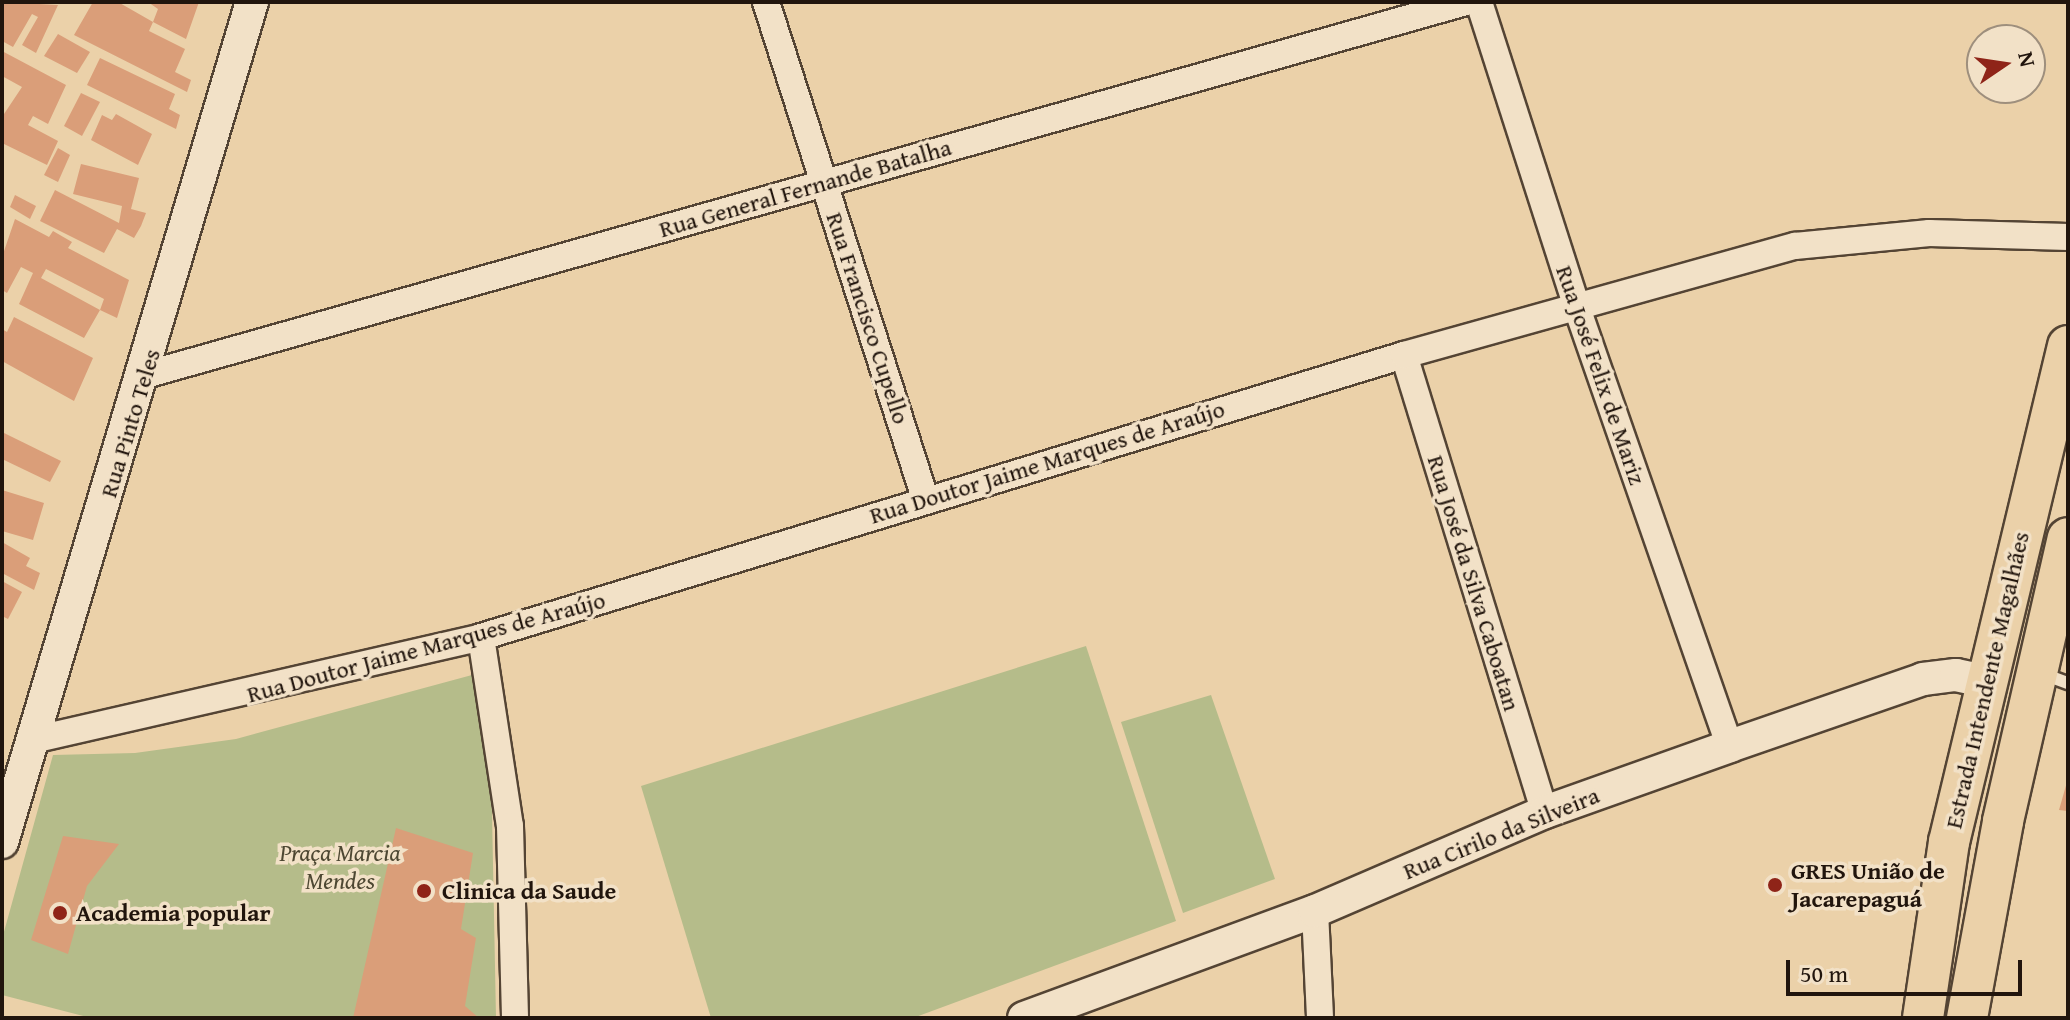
<!DOCTYPE html>
<meta charset="utf-8">
<style>
body{margin:0}
#map{position:relative;width:2070px;height:1020px;overflow:hidden;background:#ebd1a9;font-family:"Gentium Book Plus",serif}
div>[style]{position:absolute}
[style*='--x']{left:calc(var(--x)*1px);top:calc(var(--y)*1px);width:calc(var(--w)*1px);rotate:calc(var(--a)*1deg)}
.green>*{inset:0;background:#b5bc8a}
.building>*{inset:0;background:#da9e79}
.roads{filter:drop-shadow(2px 0 #544434) drop-shadow(-2px 0 #544434) drop-shadow(0 2px #544434) drop-shadow(0 -2px #544434)}
.service>*{height:12px;margin:-6px;padding:0 6px;transform-origin:6px;border-radius:6px;background:#f2e1c7}
.minor>*{height:26px;margin:-13px;padding:0 13px;transform-origin:13px;border-radius:13px;background:#f2e1c7}
.tertiary>*{height:32px;margin:-16px;padding:0 16px;transform-origin:16px;border-radius:16px;background:#f2e1c7}
.primary>*{height:40px;margin:-20px;padding:0 20px;transform-origin:20px;border-radius:20px;background:#ebd1a9}
.dots>*{width:22px;height:22px;translate:-50% -50%;box-sizing:border-box;border:4px solid #f2e1c7;border-radius:50%}
span{translate:-50% -50%;white-space:nowrap;text-align:center;line-height:1.15;-webkit-text-stroke:7px #f2e1c7;paint-order:stroke}
.street-label{font-size:24px;color:#21150d}
.park-label{font-size:24px;color:#4d4732;font-style:italic}
.poi-label{font-size:24px;color:#21150d;font-weight:700}
.left{translate:0 -50%;text-align:left}
.frame{position:absolute;inset:0;border:4px solid #21150d;pointer-events:none}
.north{position:absolute;left:1966px;top:24px;width:80px;height:80px;box-sizing:border-box;background:#f2e1c7;border:2px solid #9e8f7d;border-radius:50%;rotate:77deg;font-size:22px;font-weight:700;line-height:32px;text-align:center;color:#21150d}
.north::after{content:'';display:block;margin:auto;width:28px;height:36px;background:#8f2418;clip-path:polygon(50% 0,100% 100%,50% 72%,0 100%)}
.scale{position:absolute;left:1786px;top:960px;width:236px;height:36px;box-sizing:border-box;border:4px solid #21150d;border-top:0;padding-left:10px;font-size:24px;line-height:28px;white-space:nowrap;color:#21150d;-webkit-text-stroke:6px #f2e1c7;paint-order:stroke}
</style>
<div id="map">
<div class="green">
<i style="clip-path:polygon(1086px 646px,1176px 921px,913px 1018px,711px 1018px,641px 786px)"></i>
<i style="clip-path:polygon(472px 675px,491px 761px,496px 1018px,91px 1018px,2px 995px,2px 939px,53px 755px,135px 753px,236px 739px)"></i>
<i style="clip-path:polygon(1211px 695px,1275px 879px,1183px 913px,1121px 722px)"></i>
</div>
<div class="building">
<i style="clip-path:polygon(2px 2px,58px 5px,36px 53px,22px 45px,38px 17px,32px 14px,13px 47px,2px 41px)"></i>
<i style="clip-path:polygon(93px 2px,118px 2px,153px 22px,149px 31px,185px 49px,175px 72px,191px 80px,187px 92px,74px 35px)"></i>
<i style="clip-path:polygon(148px 2px,199px 2px,186px 39px,153px 22px,158px 9px)"></i>
<i style="clip-path:polygon(58px 34px,90px 52px,77px 73px,44px 56px)"></i>
<i style="clip-path:polygon(2px 51px,66px 85px,48px 124px,33px 116px,28px 125px,58px 141px,47px 165px,2px 143px,2px 117px,22px 87px,2px 76px)"></i>
<i style="clip-path:polygon(100px 58px,175px 94px,169px 109px,180px 115px,176px 129px,87px 85px)"></i>
<i style="clip-path:polygon(81px 93px,100px 102px,82px 136px,64px 126px)"></i>
<i style="clip-path:polygon(116px 114px,152px 134px,138px 165px,91px 140px,102px 115px,112px 120px)"></i>
<i style="clip-path:polygon(58px 148px,70px 155px,58px 182px,44px 175px)"></i>
<i style="clip-path:polygon(81px 164px,139px 178px,131px 209px,146px 213px,141px 226px,134px 238px,117px 229px,104px 253px,40px 221px,55px 190px,119px 223px,122px 206px,73px 194px)"></i>
<i style="clip-path:polygon(15px 195px,36px 206px,30px 219px,10px 207px)"></i>
<i style="clip-path:polygon(15px 219px,49px 237px,53px 231px,72px 242px,68px 248px,129px 280px,117px 318px,100px 310px,104px 299px,46px 269px,41px 278px,100px 310px,84px 338px,19px 304px,33px 273px,21px 267px,7px 293px,2px 290px,2px 257px)"></i>
<i style="clip-path:polygon(14px 317px,93px 358px,74px 401px,2px 361px,2px 329px,7px 332px)"></i>
<i style="clip-path:polygon(2px 432px,61px 461px,50px 482px,2px 459px)"></i>
<i style="clip-path:polygon(2px 490px,44px 503px,33px 540px,2px 531px)"></i>
<i style="clip-path:polygon(2px 542px,30px 558px,26px 566px,40px 573px,34px 590px,2px 573px)"></i>
<i style="clip-path:polygon(2px 581px,22px 592px,8px 619px,2px 616px)"></i>
<i style="clip-path:polygon(2067px 782px,2068px 811px,2059px 810px)"></i>
<i style="clip-path:polygon(396px 828px,473px 853px,461px 929px,476px 938px,465px 1006px,479px 1018px,353px 1018px)"></i>
<i style="clip-path:polygon(63px 836px,119px 844px,87px 886px,68px 954px,31px 940px)"></i>
</div>
<div class="roads">
<div class="service">
<i style="--x:2043;--y:674;--w:27;--a:20"></i>
</div>
<div class="minor">
<i style="--x:766;--y:2;--w:521;--a:72.23"></i>
<i style="--x:1479;--y:2;--w:318;--a:72.2"></i>
<i style="--x:1576;--y:305;--w:467;--a:70.8"></i>
<i style="--x:1404;--y:355;--w:478;--a:72.9"></i>
<i style="--x:145;--y:375;--w:1373;--a:-15.77"></i>
<i style="--x:481;--y:637;--w:191;--a:81.3"></i>
<i style="--x:510;--y:826;--w:192;--a:88.5"></i>
<i style="--x:33;--y:740;--w:460;--a:-12.9"></i>
<i style="--x:481;--y:637;--w:965;--a:-16.99"></i>
<i style="--x:1404;--y:355;--w:406;--a:-15.6"></i>
<i style="--x:1795;--y:246;--w:135;--a:-5.5"></i>
<i style="--x:1929;--y:233;--w:139;--a:1.6"></i>
<i style="--x:1315;--y:911;--w:107;--a:87.3"></i>
</div>
<div class="tertiary">
<i style="--x:2;--y:842;--w:876;--a:-73.43"></i>
<i style="--x:1024;--y:1018;--w:310;--a:-20.2"></i>
<i style="--x:1315;--y:911;--w:250;--a:-23.3"></i>
<i style="--x:1545;--y:812;--w:196;--a:-19.6"></i>
<i style="--x:1730;--y:746;--w:204;--a:-19.1"></i>
<i style="--x:1923;--y:679;--w:33;--a:-7"></i>
<i style="--x:1956;--y:675;--w:30;--a:12"></i>
</div>
<div class="primary">
<i style="--x:1923;--y:1018;--w:178;--a:-81.6"></i>
<i style="--x:1949;--y:842;--w:510;--a:-76.51"></i>
<i style="--x:1967;--y:1018;--w:200;--a:-79.6"></i>
<i style="--x:2003;--y:821;--w:290;--a:-77.1"></i>
</div>
</div>
<div class="dots">
<i style="left:1775px;top:885px;background:#8f2418"></i>
<i style="left:424px;top:891px;background:#8f2418"></i>
<i style="left:60px;top:913px;background:#8f2418"></i>
</div>
<div class="street-label">
<span style="left:805px;top:188px;rotate:-16deg">Rua General Fernande Batalha</span>
<span style="left:868px;top:318px;rotate:72deg">Rua Francisco Cupello</span>
<span style="left:1601px;top:375px;rotate:71deg">Rua José Felix de Mariz</span>
<span style="left:130px;top:423px;rotate:-73deg">Rua Pinto Teles</span>
<span style="left:1047px;top:462px;rotate:-17deg">Rua Doutor Jaime Marques de Araújo</span>
<span style="left:1474px;top:583px;rotate:73deg">Rua José da Silva Caboatan</span>
<span style="left:426px;top:647px;rotate:-15deg">Rua Doutor Jaime Marques de Araújo</span>
<span style="left:1987px;top:680px;rotate:-77deg">Estrada Intendente Magalhães</span>
<span style="left:1501px;top:833px;rotate:-22deg">Rua Cirilo da Silveira</span>
</div>
<div class="park-label">
<span style="left:340px;top:867px">Praça Marcia<br>Mendes</span>
</div>
<div class="poi-label">
<span class="left" style="left:1791px;top:885px">GRES União de<br>Jacarepaguá</span>
<span class="left" style="left:442px;top:891px">Clinica da Saude</span>
<span class="left" style="left:76px;top:913px">Academia popular</span>
</div>
<div class="frame"></div>
<div class="north">N</div>
<div class="scale">50 m</div>
</div>
